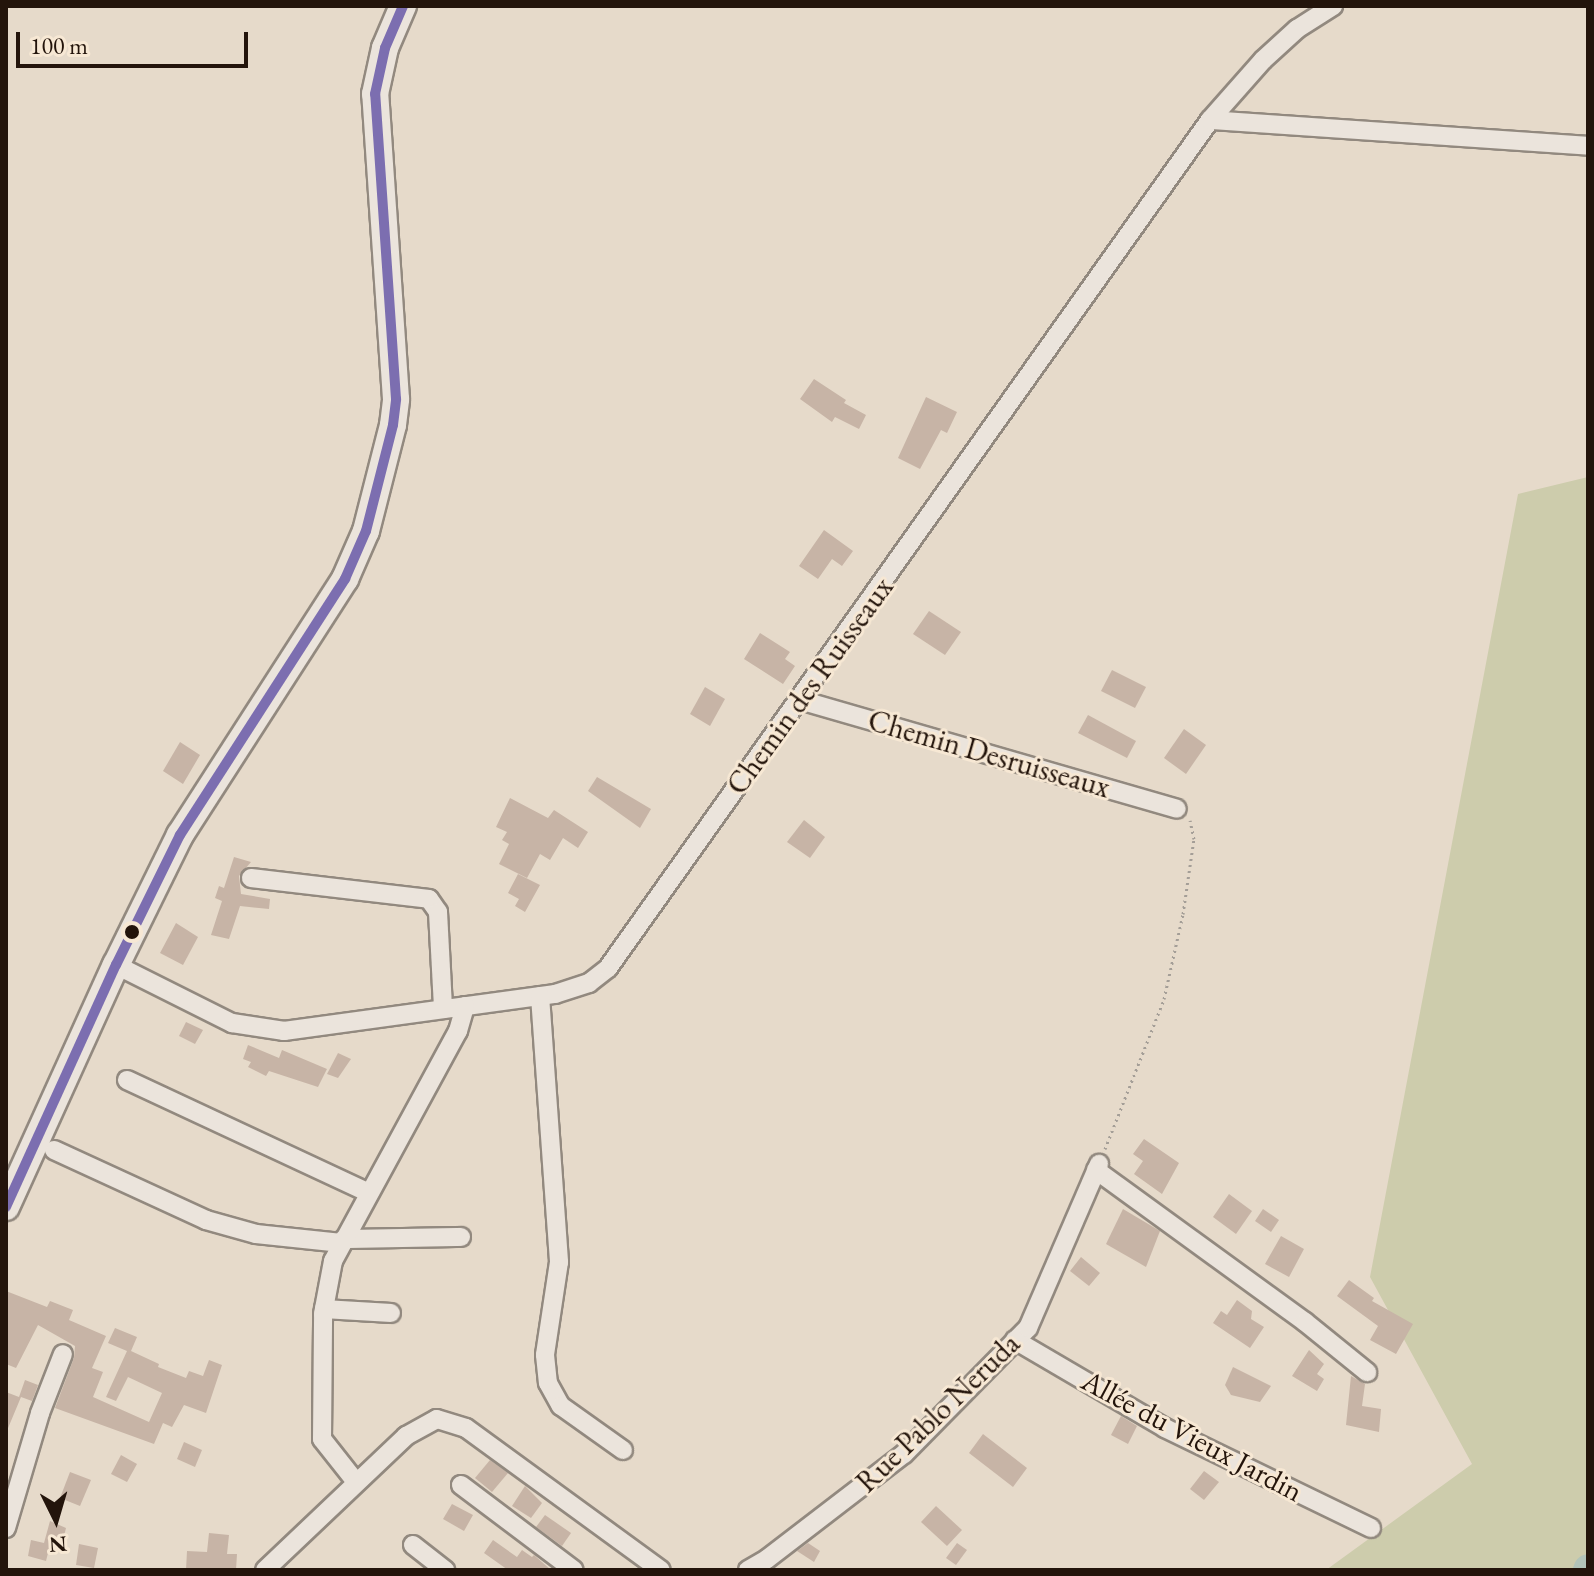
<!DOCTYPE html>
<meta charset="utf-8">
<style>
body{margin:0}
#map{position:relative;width:1594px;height:1576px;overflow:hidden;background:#e6daca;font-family:"EB Garamond",serif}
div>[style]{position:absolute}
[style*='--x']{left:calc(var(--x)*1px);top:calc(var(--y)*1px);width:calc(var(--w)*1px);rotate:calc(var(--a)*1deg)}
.green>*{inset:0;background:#cdccac}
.river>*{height:28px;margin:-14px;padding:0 14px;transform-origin:14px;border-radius:14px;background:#b2c4b9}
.building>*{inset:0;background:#c7b4a6}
.path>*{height:3px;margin-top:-1.5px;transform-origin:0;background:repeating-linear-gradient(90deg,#a49e97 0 2px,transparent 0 6px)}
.roads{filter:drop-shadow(2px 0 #92897f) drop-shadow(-2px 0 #92897f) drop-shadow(0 2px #92897f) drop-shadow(0 -2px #92897f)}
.minor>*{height:18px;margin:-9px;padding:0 9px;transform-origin:9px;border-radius:9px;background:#ebe4dc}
.secondary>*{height:26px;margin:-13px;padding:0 13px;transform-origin:13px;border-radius:13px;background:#ebe4dc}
.bus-1>*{height:10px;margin:-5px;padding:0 5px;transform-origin:5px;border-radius:5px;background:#7c6eb0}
.dots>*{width:22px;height:22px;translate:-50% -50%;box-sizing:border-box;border:4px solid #f7e8d4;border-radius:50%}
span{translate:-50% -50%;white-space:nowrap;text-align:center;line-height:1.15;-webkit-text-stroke:6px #f7e8d4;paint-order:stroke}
.street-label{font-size:30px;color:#23140b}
.frame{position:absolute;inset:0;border:8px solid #23140b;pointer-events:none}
.north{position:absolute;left:16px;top:1480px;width:80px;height:80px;-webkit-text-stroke:6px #f7e8d4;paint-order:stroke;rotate:175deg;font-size:22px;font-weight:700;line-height:32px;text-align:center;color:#23140b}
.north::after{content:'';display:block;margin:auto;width:28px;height:36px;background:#23140b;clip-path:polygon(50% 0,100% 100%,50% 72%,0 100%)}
.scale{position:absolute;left:16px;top:32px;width:232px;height:36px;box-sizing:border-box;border:4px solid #23140b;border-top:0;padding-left:10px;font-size:24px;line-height:28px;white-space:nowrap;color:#23140b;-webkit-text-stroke:6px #f7e8d4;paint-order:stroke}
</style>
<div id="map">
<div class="green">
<i style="clip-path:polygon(1588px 477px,1588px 1570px,1326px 1570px,1472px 1464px,1370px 1277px,1518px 494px)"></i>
</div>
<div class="river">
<i style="--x:1587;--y:1570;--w:2;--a:-63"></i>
</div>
<div class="building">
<i style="clip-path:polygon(814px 379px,846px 400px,844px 403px,866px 415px,859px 429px,835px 417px,832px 422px,800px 399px)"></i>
<i style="clip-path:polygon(926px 397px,957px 412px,947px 433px,941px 430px,920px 469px,898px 458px)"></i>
<i style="clip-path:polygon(824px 530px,853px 551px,842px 566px,832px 559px,818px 579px,799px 566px)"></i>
<i style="clip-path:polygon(929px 611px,961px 632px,945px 655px,913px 634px)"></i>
<i style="clip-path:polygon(760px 633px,790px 652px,785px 659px,795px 666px,783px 684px,744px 659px)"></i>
<i style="clip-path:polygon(1112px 670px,1146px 687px,1135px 708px,1101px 691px)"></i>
<i style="clip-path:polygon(705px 687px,725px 699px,710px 726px,690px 714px)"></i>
<i style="clip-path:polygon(1088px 715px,1136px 741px,1127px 758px,1078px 733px)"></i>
<i style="clip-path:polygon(1184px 729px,1206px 745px,1186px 774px,1164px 758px)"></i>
<i style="clip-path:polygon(180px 742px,200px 755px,183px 784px,163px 771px)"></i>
<i style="clip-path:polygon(597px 777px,651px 809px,640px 828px,588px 791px)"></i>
<i style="clip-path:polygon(510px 798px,548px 818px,554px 810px,588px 832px,578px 848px,563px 838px,550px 860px,540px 854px,527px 878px,499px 864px,509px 844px,502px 840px,507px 832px,496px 827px)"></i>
<i style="clip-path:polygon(804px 820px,825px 837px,810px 858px,787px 842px)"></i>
<i style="clip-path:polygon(234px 857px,251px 862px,239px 876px,241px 894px,270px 899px,269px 909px,240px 906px,229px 939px,211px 935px,222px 901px,215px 898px,219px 886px,224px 888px)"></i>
<i style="clip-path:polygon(518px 874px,540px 885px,525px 912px,515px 906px,519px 899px,508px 893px)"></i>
<i style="clip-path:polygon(176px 923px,198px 937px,183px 965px,160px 953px)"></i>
<i style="clip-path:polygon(186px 1022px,203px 1030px,195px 1044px,179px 1036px)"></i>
<i style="clip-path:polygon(248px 1045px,279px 1058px,282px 1050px,327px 1069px,318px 1087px,269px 1071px,266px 1076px,248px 1067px,251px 1062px,243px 1059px)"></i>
<i style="clip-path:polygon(338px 1053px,351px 1059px,338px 1078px,327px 1074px)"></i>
<i style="clip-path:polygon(1144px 1139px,1179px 1163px,1162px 1194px,1134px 1174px,1143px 1161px,1133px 1154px)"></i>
<i style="clip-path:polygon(1229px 1194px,1252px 1211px,1236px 1234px,1213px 1217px)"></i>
<i style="clip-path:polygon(1123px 1209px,1160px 1231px,1146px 1267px,1106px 1244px)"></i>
<i style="clip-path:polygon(1263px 1209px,1279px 1220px,1271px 1232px,1255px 1221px)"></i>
<i style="clip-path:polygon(1281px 1236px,1304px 1249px,1289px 1277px,1265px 1264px)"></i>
<i style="clip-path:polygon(1081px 1257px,1100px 1273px,1089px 1286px,1070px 1271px)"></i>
<i style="clip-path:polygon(1349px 1280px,1374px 1298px,1372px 1301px,1413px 1324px,1396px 1354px,1370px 1340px,1378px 1326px,1337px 1296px)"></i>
<i style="clip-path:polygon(6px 1291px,47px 1307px,50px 1301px,73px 1310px,69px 1320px,106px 1336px,92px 1368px,103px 1372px,93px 1397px,149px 1422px,162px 1393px,128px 1377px,116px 1401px,106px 1397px,127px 1351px,108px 1343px,115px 1328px,137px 1337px,131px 1351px,159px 1364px,158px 1367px,186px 1378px,189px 1371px,203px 1376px,209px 1360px,222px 1365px,206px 1413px,184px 1405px,172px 1427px,163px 1423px,154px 1444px,55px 1408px,74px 1358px,75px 1346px,38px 1325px,16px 1368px,6px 1364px)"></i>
<i style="clip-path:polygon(1237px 1300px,1252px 1311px,1251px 1319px,1264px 1327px,1250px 1348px,1213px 1323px,1221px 1311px,1227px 1315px)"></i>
<i style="clip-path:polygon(1309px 1350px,1324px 1364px,1317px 1374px,1324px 1379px,1317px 1391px,1292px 1376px)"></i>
<i style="clip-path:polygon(1233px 1367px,1271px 1386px,1260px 1402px,1231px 1395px,1225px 1385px)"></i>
<i style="clip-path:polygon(1351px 1376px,1365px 1384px,1362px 1406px,1381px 1409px,1379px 1432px,1346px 1425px)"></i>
<i style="clip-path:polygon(25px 1380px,38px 1385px,32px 1401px,21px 1397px,6px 1433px,6px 1392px,19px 1397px)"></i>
<i style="clip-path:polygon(1121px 1416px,1137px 1426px,1128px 1444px,1111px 1435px)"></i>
<i style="clip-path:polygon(983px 1434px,1027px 1468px,1013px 1487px,969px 1453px)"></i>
<i style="clip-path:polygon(184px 1442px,202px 1450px,195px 1467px,177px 1459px)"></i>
<i style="clip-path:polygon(121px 1455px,137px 1464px,127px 1482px,111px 1474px)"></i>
<i style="clip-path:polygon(490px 1460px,508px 1473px,492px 1492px,475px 1478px)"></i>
<i style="clip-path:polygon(1204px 1471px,1219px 1482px,1204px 1500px,1190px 1489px)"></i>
<i style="clip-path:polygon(70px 1472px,91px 1480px,80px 1506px,60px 1498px)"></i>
<i style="clip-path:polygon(525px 1486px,542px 1503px,531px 1518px,512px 1506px)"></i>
<i style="clip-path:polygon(452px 1504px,473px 1515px,464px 1531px,443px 1519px)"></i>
<i style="clip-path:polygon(936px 1506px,962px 1530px,947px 1546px,921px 1522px)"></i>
<i style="clip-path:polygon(545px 1515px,571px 1533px,562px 1546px,536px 1527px)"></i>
<i style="clip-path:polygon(50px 1521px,66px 1528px,61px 1548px,50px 1545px,46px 1561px,28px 1556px,31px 1540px,44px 1543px)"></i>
<i style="clip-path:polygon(209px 1533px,229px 1535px,227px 1554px,237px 1554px,236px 1570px,186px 1570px,187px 1551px,207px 1552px)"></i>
<i style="clip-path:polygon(493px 1540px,517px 1557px,522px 1550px,532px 1557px,534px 1555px,551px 1570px,508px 1570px,484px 1553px)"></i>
<i style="clip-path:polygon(808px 1543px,820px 1551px,814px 1562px,797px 1551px)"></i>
<i style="clip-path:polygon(957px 1543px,967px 1550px,956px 1565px,946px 1558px)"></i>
<i style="clip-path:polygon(79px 1544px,98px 1548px,94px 1568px,76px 1565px)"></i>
</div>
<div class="path">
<i style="--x:1105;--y:1149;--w:161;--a:-68.5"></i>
<i style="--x:1164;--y:999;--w:87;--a:-77.4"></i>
<i style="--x:1183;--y:914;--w:76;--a:-81.7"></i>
<i style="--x:1194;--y:839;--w:19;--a:-102"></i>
</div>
<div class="roads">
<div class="minor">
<i style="--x:1210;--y:120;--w:379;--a:3.9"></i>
<i style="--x:800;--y:700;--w:392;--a:16.1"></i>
<i style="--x:251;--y:878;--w:179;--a:6.7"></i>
<i style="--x:429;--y:899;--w:16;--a:55"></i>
<i style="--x:438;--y:912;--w:97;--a:87"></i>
<i style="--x:116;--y:965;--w:130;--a:26.6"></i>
<i style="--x:232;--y:1023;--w:53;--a:8.7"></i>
<i style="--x:284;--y:1031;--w:274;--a:-7.8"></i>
<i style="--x:555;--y:994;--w:36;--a:-18"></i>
<i style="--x:589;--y:983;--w:24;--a:-38"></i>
<i style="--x:608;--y:968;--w:1040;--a:-54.63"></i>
<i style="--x:1210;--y:120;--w:80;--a:-48.5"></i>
<i style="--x:1263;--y:60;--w:46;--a:-42.4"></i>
<i style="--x:1297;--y:29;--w:43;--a:-32.6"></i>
<i style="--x:540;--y:996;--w:267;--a:85.9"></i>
<i style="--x:559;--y:1262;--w:94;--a:98.6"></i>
<i style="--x:545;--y:1355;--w:28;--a:84"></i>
<i style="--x:548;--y:1383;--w:26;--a:61"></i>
<i style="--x:561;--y:1406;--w:76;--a:35.4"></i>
<i style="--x:127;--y:1080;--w:267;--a:25"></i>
<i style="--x:54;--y:1150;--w:167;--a:24.7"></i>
<i style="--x:206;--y:1220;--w:52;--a:15.6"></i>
<i style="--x:256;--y:1234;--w:86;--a:6"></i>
<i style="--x:1096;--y:1170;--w:258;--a:36"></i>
<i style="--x:1305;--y:1322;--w:80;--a:38.9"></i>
<i style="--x:344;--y:1239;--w:117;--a:-1"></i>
<i style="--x:324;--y:1309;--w:67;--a:3.4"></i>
<i style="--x:1015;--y:1340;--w:174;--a:30.4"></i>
<i style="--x:1165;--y:1428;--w:229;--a:25.9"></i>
<i style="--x:356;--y:1482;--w:55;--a:-128.3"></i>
<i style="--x:322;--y:1439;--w:125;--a:-89.5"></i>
<i style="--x:323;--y:1314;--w:54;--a:-79.3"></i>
<i style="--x:333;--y:1261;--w:262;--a:-61.5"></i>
<i style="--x:458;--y:1031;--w:26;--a:-74"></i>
<i style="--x:461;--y:1485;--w:141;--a:37"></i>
<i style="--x:6;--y:1528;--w:120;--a:-73.5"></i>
<i style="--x:40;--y:1413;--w:63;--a:-68.7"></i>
<i style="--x:413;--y:1545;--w:41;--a:38"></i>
<i style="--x:265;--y:1570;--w:195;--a:-43.5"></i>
<i style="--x:406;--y:1436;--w:35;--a:-29"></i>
<i style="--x:437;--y:1419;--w:30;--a:17"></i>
<i style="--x:466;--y:1428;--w:241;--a:36.1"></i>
<i style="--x:748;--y:1570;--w:22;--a:-30"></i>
<i style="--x:767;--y:1559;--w:173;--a:-37.5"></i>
<i style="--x:904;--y:1454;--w:177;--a:-45.5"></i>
<i style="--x:1028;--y:1328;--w:179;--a:-66.6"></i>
</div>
<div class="secondary">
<i style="--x:6;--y:1207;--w:266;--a:-65.6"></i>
<i style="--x:116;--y:965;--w:145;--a:-63.8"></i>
<i style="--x:180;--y:835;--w:305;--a:-57.2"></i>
<i style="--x:345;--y:579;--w:52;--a:-66.4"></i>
<i style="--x:366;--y:531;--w:109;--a:-75.7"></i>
<i style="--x:393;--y:425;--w:26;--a:-83"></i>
<i style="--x:396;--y:399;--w:306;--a:-93.9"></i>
<i style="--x:375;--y:94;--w:47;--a:-77.7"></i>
<i style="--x:385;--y:48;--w:46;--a:-66.8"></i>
</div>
</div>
<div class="bus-1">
<i style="--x:6;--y:1207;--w:266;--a:-65.6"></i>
<i style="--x:116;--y:965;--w:145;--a:-63.8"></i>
<i style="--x:180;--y:835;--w:305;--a:-57.2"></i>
<i style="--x:345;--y:579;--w:52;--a:-66.4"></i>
<i style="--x:366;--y:531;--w:109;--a:-75.7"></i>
<i style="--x:393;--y:425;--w:26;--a:-83"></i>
<i style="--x:396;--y:399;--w:306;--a:-93.9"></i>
<i style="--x:375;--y:94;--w:47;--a:-77.7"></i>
<i style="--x:385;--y:48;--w:46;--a:-66.8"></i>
</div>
<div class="dots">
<i style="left:132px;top:932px;background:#23140b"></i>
</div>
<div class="street-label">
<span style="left:810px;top:686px;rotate:-54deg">Chemin des Ruisseaux</span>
<span style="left:989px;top:754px;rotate:16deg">Chemin Desruisseaux</span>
<span style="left:938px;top:1413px;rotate:-44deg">Rue Pablo Neruda</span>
<span style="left:1192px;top:1436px;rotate:28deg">Allée du Vieux Jardin</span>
</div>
<div class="frame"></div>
<div class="north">N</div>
<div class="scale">100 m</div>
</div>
